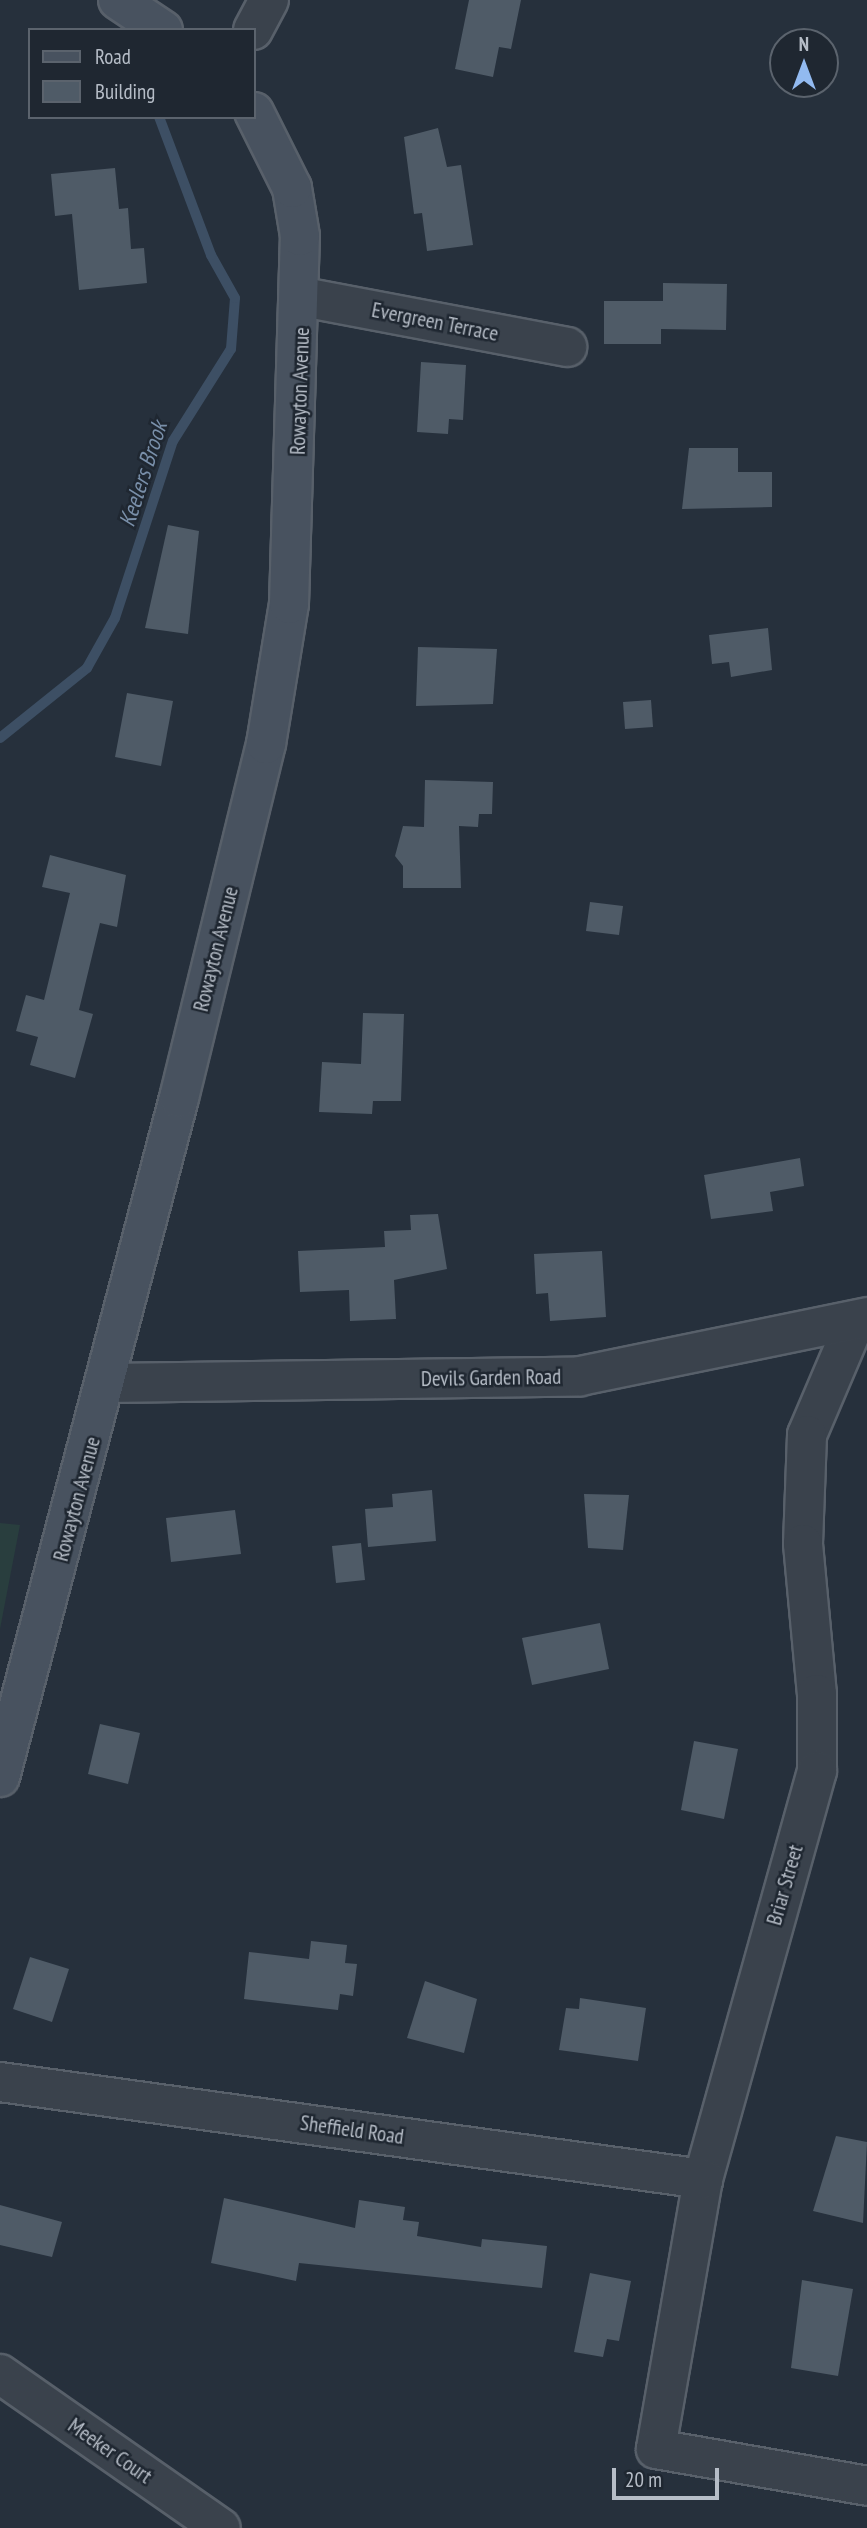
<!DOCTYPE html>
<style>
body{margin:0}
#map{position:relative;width:867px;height:2528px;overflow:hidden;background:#26303c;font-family:"PT Sans Narrow",sans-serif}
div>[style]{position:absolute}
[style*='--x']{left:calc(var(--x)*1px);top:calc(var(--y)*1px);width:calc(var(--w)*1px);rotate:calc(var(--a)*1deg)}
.green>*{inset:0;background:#293e3e}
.stream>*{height:10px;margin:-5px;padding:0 5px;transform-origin:5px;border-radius:5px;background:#3d4f64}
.building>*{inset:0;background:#4f5b67}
.roads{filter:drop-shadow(2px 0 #58606a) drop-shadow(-2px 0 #58606a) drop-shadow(0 2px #58606a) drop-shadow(0 -2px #58606a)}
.street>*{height:38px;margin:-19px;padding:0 19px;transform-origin:19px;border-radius:19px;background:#3a424c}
.secondary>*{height:38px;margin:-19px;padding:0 19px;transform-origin:19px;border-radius:19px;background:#48525f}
span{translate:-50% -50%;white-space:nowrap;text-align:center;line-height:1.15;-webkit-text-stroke:5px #1f2731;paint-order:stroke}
.street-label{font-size:21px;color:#b6bdc7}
.water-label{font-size:23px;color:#798fa9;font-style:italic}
.legend{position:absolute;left:28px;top:28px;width:228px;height:91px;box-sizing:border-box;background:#1f2731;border:2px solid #5b636d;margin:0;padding:9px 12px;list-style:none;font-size:21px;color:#b6bdc7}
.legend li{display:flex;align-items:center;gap:14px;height:35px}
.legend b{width:35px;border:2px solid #5b636d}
.north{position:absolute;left:769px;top:28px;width:70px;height:70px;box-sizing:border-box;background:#1f2731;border:2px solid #5b636d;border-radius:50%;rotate:0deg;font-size:19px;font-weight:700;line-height:28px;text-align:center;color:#b6bdc7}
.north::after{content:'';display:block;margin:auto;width:24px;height:32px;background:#92baf0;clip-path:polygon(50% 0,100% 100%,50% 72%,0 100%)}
.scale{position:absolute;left:612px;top:2468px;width:107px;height:32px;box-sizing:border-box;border:4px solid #b6bdc7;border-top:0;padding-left:9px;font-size:21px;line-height:24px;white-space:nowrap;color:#b6bdc7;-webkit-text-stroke:5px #1f2731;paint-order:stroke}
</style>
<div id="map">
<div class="green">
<i style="clip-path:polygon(0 1523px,20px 1525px,0 1629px)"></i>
</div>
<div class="stream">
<i style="--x:0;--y:738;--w:112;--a:-38.8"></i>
<i style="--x:87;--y:668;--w:57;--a:-60.8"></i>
<i style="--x:115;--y:618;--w:186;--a:-71.9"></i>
<i style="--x:173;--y:441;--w:109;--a:-57.8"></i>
<i style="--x:231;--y:349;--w:51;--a:-85.5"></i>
<i style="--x:235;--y:298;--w:49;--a:-119.2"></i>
<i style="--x:211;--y:255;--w:147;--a:-110.6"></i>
</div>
<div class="building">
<i style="clip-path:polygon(469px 0,521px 0,511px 49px,499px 47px,493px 77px,455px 69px)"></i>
<i style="clip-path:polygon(438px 128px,447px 167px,461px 165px,473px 245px,427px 251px,422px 213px,414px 214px,404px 137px)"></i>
<i style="clip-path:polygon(115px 168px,119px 209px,128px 208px,131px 249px,144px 248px,147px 283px,79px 290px,72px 214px,55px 216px,51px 174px)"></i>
<i style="clip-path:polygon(663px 283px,727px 284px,726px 330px,661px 329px,661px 344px,604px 344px,604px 301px,663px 301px)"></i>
<i style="clip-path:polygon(421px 362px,466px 365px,463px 420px,449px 419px,448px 434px,417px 432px)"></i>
<i style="clip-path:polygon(689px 448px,738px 448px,738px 472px,772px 472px,772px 507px,682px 509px)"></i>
<i style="clip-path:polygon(168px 525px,199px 531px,188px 634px,145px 628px)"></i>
<i style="clip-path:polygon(768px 628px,772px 670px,731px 677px,729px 662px,712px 664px,709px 635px)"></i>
<i style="clip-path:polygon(418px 647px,497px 649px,493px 704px,416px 706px)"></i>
<i style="clip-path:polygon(127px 693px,173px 701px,161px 766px,115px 757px)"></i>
<i style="clip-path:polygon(651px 700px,653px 727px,625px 729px,623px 702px)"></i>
<i style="clip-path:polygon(425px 780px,493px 782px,492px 814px,479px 814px,478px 827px,459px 826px,461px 888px,403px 888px,403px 866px,395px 856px,403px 826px,424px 827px)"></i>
<i style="clip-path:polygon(50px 855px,126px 875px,117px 927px,100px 923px,79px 1010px,93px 1014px,75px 1078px,30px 1065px,38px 1037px,16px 1031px,26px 995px,44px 1000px,70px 893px,42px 887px)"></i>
<i style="clip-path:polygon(590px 902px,623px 906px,619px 935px,586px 931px)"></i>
<i style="clip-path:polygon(363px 1013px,404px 1014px,401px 1101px,373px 1101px,372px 1114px,319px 1112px,322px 1062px,361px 1064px)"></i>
<i style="clip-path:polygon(800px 1158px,804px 1186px,770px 1192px,773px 1211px,711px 1219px,704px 1175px)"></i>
<i style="clip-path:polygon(438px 1214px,447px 1269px,394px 1280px,396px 1319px,350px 1321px,349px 1290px,300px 1292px,298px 1251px,385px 1247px,384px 1231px,411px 1230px,410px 1215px)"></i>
<i style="clip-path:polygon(602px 1251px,606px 1317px,550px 1321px,548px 1293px,536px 1294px,534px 1254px)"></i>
<i style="clip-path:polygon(432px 1490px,436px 1541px,368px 1547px,365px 1509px,393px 1507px,392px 1494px)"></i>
<i style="clip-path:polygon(584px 1494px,629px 1495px,623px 1550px,588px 1548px)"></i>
<i style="clip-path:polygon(235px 1510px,241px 1554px,171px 1562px,166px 1518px)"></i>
<i style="clip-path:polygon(361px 1543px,365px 1580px,336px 1583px,332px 1546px)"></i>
<i style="clip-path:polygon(600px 1623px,609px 1669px,532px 1685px,522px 1638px)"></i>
<i style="clip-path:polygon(100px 1724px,140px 1733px,128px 1784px,88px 1774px)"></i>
<i style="clip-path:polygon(694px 1741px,738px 1749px,724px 1819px,681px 1810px)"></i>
<i style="clip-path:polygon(311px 1941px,347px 1945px,345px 1963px,357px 1964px,353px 1996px,340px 1994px,338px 2010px,244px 1999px,249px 1952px,309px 1959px)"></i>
<i style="clip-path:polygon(30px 1957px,69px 1969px,52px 2022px,13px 2009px)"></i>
<i style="clip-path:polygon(425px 1981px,477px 1999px,464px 2053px,407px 2038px)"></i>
<i style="clip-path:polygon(580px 1998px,646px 2008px,638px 2061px,559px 2050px,566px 2008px,579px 2009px)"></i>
<i style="clip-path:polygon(836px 2136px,867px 2142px,863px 2223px,813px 2211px)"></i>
<i style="clip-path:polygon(224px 2198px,355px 2228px,359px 2200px,405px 2207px,403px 2220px,419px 2222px,417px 2236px,481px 2247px,482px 2239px,547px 2246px,542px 2288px,299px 2263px,296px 2281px,211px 2263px)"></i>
<i style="clip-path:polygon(0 2205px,62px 2222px,52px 2257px,0 2245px)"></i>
<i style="clip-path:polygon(590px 2273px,631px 2281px,619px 2341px,607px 2339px,603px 2357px,574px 2352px)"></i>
<i style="clip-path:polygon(802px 2280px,853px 2289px,838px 2376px,791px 2368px)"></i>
</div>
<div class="roads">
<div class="street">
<i style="--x:253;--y:30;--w:34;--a:-62"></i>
<i style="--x:303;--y:297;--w:269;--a:10.7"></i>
<i style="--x:856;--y:1320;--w:125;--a:113.1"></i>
<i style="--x:807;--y:1435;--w:109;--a:92.1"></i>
<i style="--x:803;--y:1544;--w:151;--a:84.7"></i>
<i style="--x:817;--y:1694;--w:77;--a:90"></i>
<i style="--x:817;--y:1771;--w:424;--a:105.6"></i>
<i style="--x:703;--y:2179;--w:274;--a:99.9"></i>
<i style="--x:656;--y:2449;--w:214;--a:9.9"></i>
<i style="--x:108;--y:1383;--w:472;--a:-0.8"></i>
<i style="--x:580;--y:1376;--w:293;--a:-11.6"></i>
<i style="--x:0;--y:2082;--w:710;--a:7.86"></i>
<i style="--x:0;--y:2374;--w:269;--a:34.9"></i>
</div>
<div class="secondary">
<i style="--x:118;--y:0;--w:54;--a:33.7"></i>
<i style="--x:0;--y:1777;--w:702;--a:-75.23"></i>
<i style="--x:179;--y:1098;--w:365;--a:-76.2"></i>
<i style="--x:266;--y:744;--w:142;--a:-80.7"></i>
<i style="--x:289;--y:604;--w:368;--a:-88.3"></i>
<i style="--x:300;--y:236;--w:49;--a:-99.5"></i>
<i style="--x:292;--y:188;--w:85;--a:-116.6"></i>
</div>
</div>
<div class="street-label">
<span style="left:435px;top:322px;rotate:11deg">Evergreen Terrace</span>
<span style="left:300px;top:391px;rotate:-88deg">Rowayton Avenue</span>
<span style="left:216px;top:949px;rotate:-76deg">Rowayton Avenue</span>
<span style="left:491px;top:1378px;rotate:-1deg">Devils Garden Road</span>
<span style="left:77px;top:1499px;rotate:-75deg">Rowayton Avenue</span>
<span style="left:785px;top:1885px;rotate:-74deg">Briar Street</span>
<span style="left:352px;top:2130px;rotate:8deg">Sheffield Road</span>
<span style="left:110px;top:2451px;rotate:35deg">Meeker Court</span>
</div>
<div class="water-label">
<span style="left:143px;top:474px;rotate:-72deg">Keelers Brook</span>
</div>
<ul class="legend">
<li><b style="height:9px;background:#48525f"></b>Road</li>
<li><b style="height:19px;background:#4f5b67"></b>Building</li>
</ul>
<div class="north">N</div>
<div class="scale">20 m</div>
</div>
